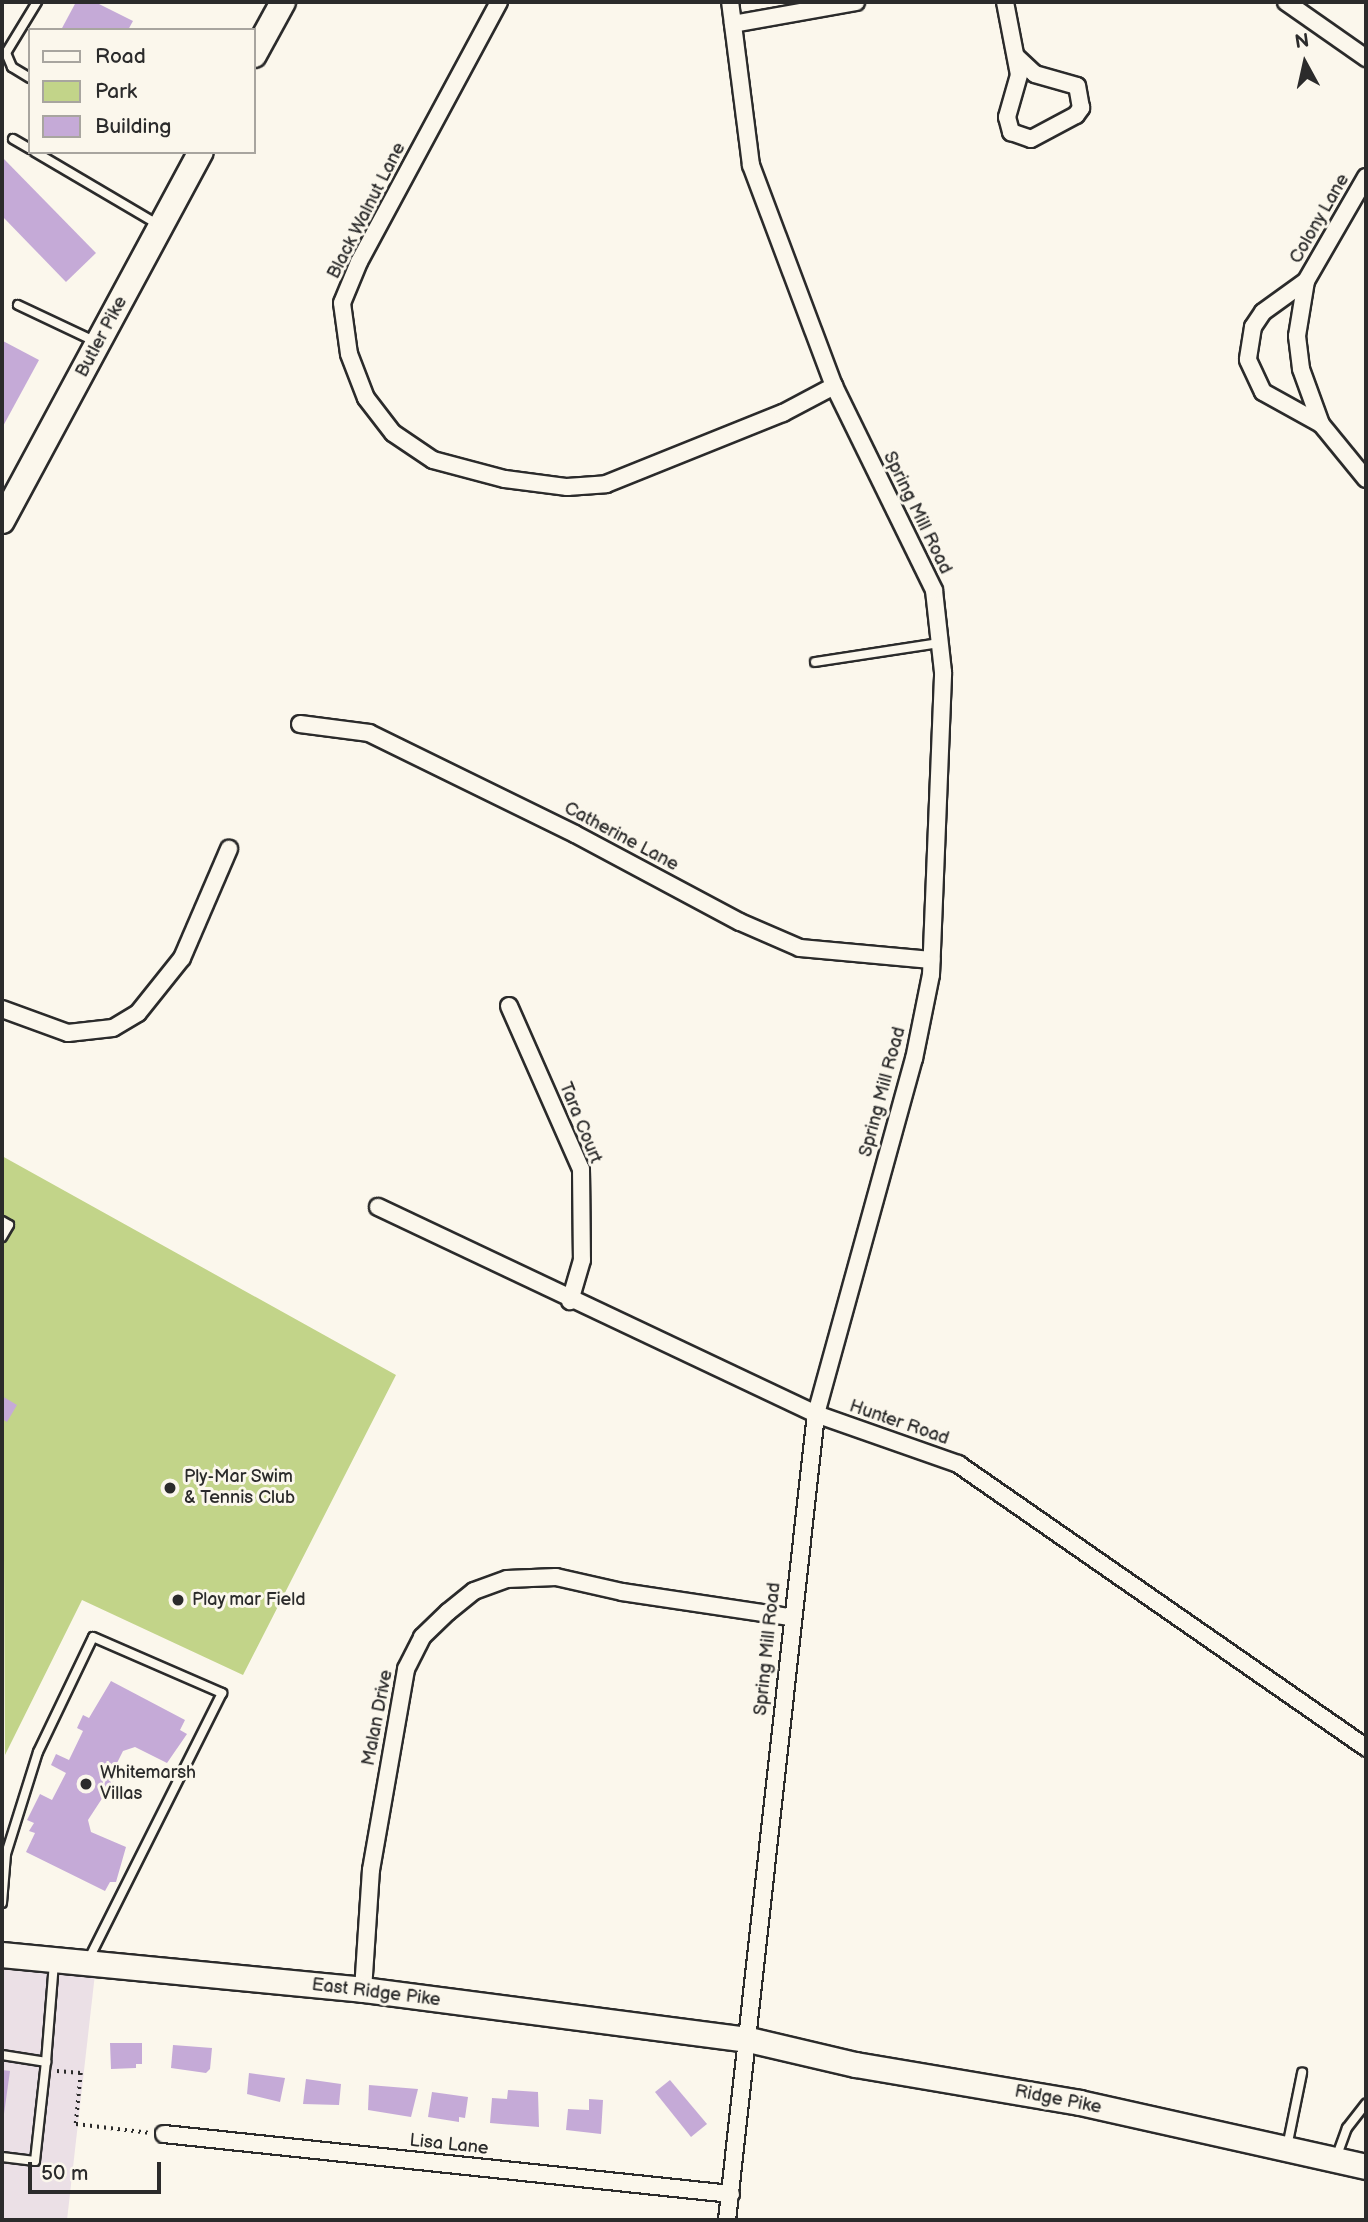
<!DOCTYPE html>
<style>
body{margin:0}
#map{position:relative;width:1368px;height:2222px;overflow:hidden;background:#fbf7ec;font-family:"Balsamiq Sans",sans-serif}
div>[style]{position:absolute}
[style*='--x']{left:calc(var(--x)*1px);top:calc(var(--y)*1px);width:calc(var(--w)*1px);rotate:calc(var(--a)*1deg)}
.built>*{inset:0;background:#ebe0e6}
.green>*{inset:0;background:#c2d489}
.building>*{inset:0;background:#c5aad7}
.path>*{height:3.5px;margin-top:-1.75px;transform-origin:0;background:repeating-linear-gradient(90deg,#2b2b2b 0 2px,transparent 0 7px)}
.roads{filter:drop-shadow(2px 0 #2b2b2b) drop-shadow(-2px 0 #2b2b2b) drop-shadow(0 2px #2b2b2b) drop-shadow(0 -2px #2b2b2b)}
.service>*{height:8px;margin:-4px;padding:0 4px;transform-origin:4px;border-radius:4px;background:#fbf7ec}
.minor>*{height:16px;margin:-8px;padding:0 8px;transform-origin:8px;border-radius:8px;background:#fbf7ec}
.primary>*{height:24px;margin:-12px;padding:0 12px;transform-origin:12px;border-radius:12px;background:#fbf7ec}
.dots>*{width:19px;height:19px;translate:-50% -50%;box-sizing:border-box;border:4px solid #fbf7ec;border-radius:50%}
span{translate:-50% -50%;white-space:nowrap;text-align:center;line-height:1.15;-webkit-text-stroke:6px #fbf7ec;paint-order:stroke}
.street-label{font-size:18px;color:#2b2b2b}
.poi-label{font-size:18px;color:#2b2b2b}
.left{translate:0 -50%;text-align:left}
.frame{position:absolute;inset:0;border:4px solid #2b2b2b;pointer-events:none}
.legend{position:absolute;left:28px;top:28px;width:228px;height:126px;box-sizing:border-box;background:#fbf7ec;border:2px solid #a8a59f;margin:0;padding:9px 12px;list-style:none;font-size:21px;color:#2b2b2b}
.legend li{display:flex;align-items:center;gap:14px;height:35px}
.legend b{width:35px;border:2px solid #a8a59f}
.north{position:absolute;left:1270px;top:28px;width:70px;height:70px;-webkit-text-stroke:5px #fbf7ec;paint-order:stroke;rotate:352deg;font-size:19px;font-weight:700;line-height:28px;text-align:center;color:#2b2b2b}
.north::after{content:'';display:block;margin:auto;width:24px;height:32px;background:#2b2b2b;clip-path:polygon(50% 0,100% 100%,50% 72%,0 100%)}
.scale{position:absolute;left:28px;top:2162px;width:133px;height:32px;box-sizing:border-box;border:4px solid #2b2b2b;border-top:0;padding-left:9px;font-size:21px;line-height:24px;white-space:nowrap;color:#2b2b2b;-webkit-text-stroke:5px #fbf7ec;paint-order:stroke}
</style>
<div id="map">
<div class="built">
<i style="clip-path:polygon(2px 1956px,96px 1965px,67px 2220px,2px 2220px)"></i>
</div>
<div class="green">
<i style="clip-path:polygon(2px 1156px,396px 1375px,243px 1675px,82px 1600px,5px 1755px)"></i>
</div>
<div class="building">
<i style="clip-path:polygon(76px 2px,95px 2px,133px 21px,128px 30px,61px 30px)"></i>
<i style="clip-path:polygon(2px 157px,96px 253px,66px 282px,2px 216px)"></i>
<i style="clip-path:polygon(3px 341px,39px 360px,2px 428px,2px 343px)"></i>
<i style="clip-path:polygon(2px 1396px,17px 1405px,7px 1422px,2px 1419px)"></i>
<i style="clip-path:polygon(111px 1681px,185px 1720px,180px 1730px,187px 1734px,167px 1763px,135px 1747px,123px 1751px,113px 1771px,118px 1774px,88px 1820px,91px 1832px,126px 1847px,116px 1882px,110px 1882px,105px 1891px,26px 1852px,35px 1833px,29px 1831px,34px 1823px,27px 1820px,40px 1794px,52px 1800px,66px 1773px,51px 1765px,56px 1754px,69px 1760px,83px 1731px,77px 1728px,83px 1715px,89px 1718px)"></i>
<i style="clip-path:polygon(110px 2043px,142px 2043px,142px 2064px,136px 2064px,136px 2068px,111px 2069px)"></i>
<i style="clip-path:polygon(173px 2045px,212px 2048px,210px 2069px,206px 2073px,171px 2068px)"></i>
<i style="clip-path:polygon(2px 2070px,10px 2071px,3px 2121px,2px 2121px)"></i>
<i style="clip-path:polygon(249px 2073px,285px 2078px,280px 2102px,247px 2094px)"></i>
<i style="clip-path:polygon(306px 2079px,341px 2084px,339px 2105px,303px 2104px)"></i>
<i style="clip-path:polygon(670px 2080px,707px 2124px,691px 2137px,655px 2092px)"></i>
<i style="clip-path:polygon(369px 2085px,418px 2089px,411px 2117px,368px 2110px)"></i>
<i style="clip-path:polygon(508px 2090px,538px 2092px,539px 2127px,490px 2123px,492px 2098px,507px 2099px)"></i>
<i style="clip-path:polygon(432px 2092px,468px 2097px,465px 2118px,459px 2117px,459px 2122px,428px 2117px)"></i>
<i style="clip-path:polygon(589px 2099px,603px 2100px,601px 2134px,566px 2130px,568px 2109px,589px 2110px)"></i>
</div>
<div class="path">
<i style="--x:57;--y:2071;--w:24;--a:5"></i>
<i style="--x:81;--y:2073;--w:51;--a:95.6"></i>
<i style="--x:76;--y:2124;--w:75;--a:6.9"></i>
</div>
<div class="roads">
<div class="service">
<i style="--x:30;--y:78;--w:21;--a:-149"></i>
<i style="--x:12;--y:67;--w:15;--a:-113"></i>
<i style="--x:6;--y:53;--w:60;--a:-58.7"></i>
<i style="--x:13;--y:139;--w:20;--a:30"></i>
<i style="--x:35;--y:152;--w:144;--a:30.5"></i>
<i style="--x:18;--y:305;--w:84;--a:25.3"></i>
<i style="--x:815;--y:662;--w:125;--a:-8.7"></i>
<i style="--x:2;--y:1221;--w:8;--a:30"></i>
<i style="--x:9;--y:1225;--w:14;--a:120"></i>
<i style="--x:2;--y:1903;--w:49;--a:-85.3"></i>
<i style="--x:6;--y:1854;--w:107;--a:-72.6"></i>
<i style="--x:38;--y:1752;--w:127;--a:-64.4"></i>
<i style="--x:93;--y:1637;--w:141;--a:23.5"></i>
<i style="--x:222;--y:1693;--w:297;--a:116.6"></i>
<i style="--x:2;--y:2055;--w:45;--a:9"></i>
<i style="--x:46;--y:2062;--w:100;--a:-85.4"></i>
<i style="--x:1287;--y:2147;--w:76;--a:-78.5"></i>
<i style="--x:2;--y:2157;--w:33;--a:7"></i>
<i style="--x:35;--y:2161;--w:100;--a:-83.7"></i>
<i style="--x:1336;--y:2158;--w:32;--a:-70"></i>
<i style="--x:1347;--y:2128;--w:31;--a:-52"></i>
</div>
<div class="minor">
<i style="--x:499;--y:2;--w:295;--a:118.3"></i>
<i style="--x:359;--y:262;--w:44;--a:112.5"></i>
<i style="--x:342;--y:303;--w:51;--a:82.2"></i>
<i style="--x:349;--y:354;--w:47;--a:68.9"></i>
<i style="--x:366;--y:398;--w:44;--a:52.4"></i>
<i style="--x:393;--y:433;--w:48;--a:34"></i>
<i style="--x:433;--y:460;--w:74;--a:14.8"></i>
<i style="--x:505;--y:479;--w:63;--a:7.4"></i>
<i style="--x:567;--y:487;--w:39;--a:-4"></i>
<i style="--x:606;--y:484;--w:191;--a:-21.9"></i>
<i style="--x:783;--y:413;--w:58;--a:-27.9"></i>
<i style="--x:1005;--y:2;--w:74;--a:79.1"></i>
<i style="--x:1019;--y:75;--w:44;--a:105.9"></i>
<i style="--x:1007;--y:117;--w:16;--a:75"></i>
<i style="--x:1011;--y:132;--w:21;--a:19"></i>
<i style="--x:1031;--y:139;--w:51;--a:-28.1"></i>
<i style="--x:1076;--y:115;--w:9;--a:-54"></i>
<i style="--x:1081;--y:108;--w:22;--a:-100"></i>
<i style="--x:1077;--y:86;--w:44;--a:-164.1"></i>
<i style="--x:1035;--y:74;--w:26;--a:-137"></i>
<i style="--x:1286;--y:2;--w:98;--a:35"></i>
<i style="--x:733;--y:24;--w:125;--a:-10.1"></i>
<i style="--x:1366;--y:177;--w:120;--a:120"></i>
<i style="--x:1306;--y:281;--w:56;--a:99.3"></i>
<i style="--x:1297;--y:336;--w:33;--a:83"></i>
<i style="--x:1301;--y:369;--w:59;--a:70"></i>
<i style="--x:1321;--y:424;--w:71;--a:50.7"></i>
<i style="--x:1306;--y:281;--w:53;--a:144.2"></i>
<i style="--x:1263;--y:312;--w:18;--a:124"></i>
<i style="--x:1253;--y:327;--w:33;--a:99"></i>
<i style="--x:1248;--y:360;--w:35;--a:65"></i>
<i style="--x:1263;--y:392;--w:66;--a:28.9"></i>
<i style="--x:300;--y:724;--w:70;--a:7.4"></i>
<i style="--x:369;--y:733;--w:229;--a:26.1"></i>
<i style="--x:575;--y:834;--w:187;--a:28.1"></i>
<i style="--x:740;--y:922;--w:65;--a:23.4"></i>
<i style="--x:800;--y:948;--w:132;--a:5.2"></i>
<i style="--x:509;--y:1006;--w:178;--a:66.2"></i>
<i style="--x:581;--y:1169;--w:91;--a:89.4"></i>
<i style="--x:582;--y:1260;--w:43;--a:106.3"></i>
<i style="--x:2;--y:1009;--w:70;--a:20"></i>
<i style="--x:68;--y:1033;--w:45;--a:-6.3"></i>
<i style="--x:113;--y:1028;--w:29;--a:-31"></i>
<i style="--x:138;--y:1013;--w:70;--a:-51.3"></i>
<i style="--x:182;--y:958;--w:119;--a:-66.7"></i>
<i style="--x:378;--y:1207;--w:484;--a:25.3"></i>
<i style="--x:816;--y:1414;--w:151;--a:19.4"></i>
<i style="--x:958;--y:1464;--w:497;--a:34.8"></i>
<i style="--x:363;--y:1990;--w:120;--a:-86.2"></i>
<i style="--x:371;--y:1870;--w:204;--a:-80.1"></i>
<i style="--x:406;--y:1669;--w:36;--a:-63"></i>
<i style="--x:422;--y:1637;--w:36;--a:-44"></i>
<i style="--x:448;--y:1612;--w:33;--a:-39"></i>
<i style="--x:474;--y:1591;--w:35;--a:-20"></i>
<i style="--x:507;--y:1579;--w:49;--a:-2.3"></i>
<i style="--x:556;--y:1577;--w:68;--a:12.8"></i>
<i style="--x:622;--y:1592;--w:170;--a:8.5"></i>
<i style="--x:164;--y:2134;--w:570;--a:6.04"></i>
<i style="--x:727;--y:2220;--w:811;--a:-83.7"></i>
<i style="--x:816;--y:1414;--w:368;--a:-74.6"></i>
<i style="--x:914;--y:1059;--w:86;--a:-78.6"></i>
<i style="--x:931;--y:975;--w:303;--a:-87.7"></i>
<i style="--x:943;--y:672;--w:82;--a:-96.3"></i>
<i style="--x:934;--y:590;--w:227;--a:-116.1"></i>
<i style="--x:834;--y:386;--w:236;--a:-110.6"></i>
<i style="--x:751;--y:165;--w:164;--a:-97.3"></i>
</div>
<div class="primary">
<i style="--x:254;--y:55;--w:60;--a:-61.3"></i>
<i style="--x:2;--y:521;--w:419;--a:-61.7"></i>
<i style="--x:2;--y:1955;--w:363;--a:5.5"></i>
<i style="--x:363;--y:1990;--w:389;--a:7.4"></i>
<i style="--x:749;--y:2040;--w:110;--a:13.2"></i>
<i style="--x:856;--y:2065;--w:227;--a:9.6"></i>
<i style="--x:1080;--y:2103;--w:293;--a:12.6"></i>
</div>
</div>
<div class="dots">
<i style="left:170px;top:1488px;background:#2b2b2b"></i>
<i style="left:178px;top:1600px;background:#2b2b2b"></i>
<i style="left:86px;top:1784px;background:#2b2b2b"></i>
</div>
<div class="street-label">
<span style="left:367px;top:211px;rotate:-63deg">Black Walnut Lane</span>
<span style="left:1320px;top:219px;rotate:-60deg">Colony Lane</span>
<span style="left:102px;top:337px;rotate:-62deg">Butler Pike</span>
<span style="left:917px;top:513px;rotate:64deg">Spring Mill Road</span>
<span style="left:621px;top:837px;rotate:28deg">Catherine Lane</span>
<span style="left:883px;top:1092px;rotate:-75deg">Spring Mill Road</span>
<span style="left:580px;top:1123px;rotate:68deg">Tara Court</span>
<span style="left:899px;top:1423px;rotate:19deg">Hunter Road</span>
<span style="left:768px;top:1649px;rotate:-84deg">Spring Mill Road</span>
<span style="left:378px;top:1718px;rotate:-79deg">Malan Drive</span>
<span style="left:376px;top:1993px;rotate:7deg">East Ridge Pike</span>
<span style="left:1058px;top:2100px;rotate:11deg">Ridge Pike</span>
<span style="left:449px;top:2145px;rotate:6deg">Lisa Lane</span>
</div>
<div class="poi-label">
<span class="left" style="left:184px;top:1488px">Ply-Mar Swim<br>&amp; Tennis Club</span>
<span class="left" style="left:192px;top:1600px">Play mar Field</span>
<span class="left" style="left:100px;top:1784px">Whitemarsh<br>Villas</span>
</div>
<div class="frame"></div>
<ul class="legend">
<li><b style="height:9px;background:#fbf7ec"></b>Road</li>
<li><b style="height:19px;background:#c2d489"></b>Park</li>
<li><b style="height:19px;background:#c5aad7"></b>Building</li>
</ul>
<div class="north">N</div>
<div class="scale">50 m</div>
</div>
